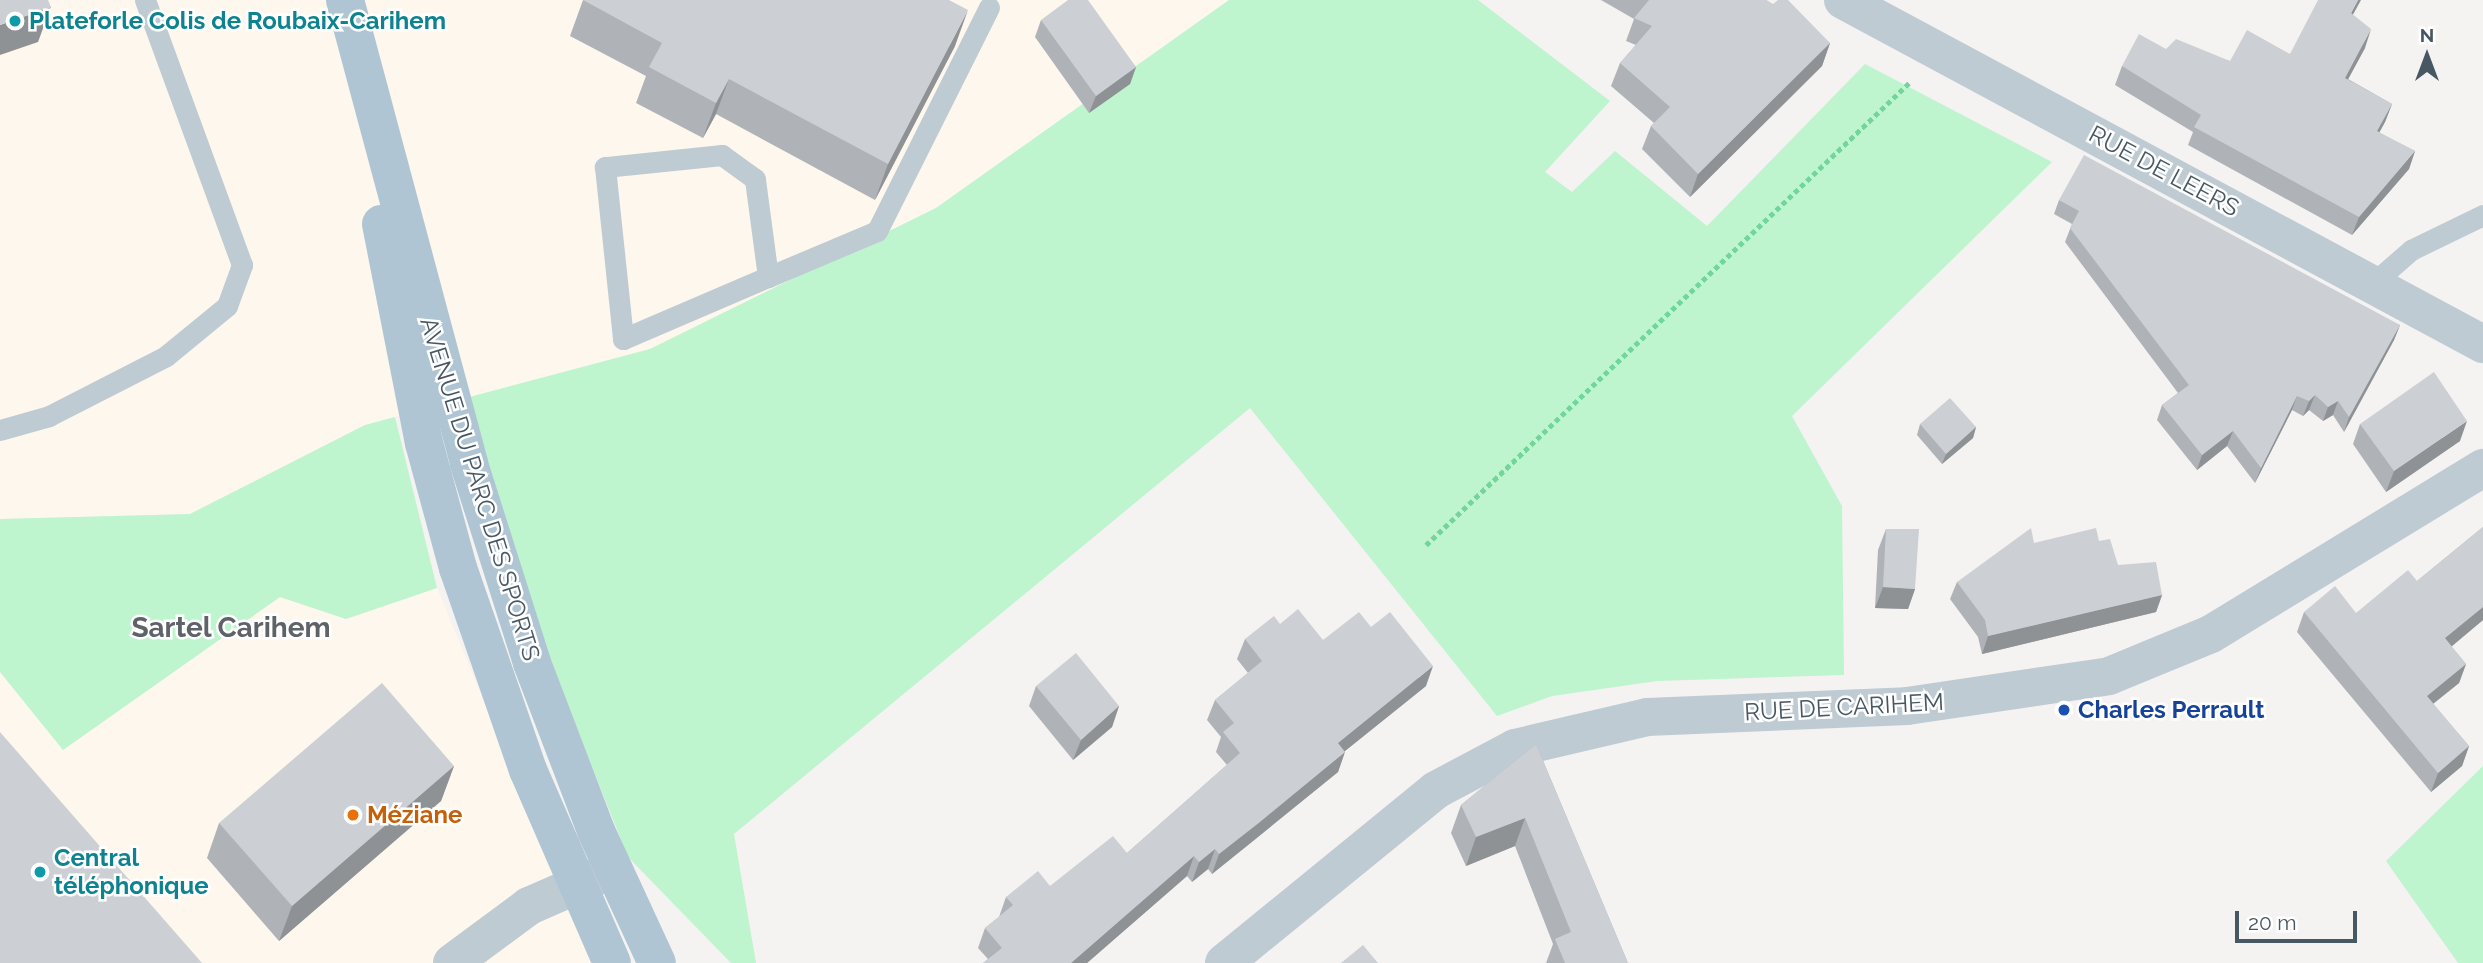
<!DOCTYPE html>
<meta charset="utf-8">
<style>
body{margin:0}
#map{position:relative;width:2483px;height:963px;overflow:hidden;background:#f5f2f2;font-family:Raleway,sans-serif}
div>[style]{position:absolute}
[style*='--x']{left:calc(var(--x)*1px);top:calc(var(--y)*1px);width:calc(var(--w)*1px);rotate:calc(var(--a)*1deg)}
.commercial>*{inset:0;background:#fef7ed}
.green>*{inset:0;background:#bef4ce}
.path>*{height:4.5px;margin-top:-2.25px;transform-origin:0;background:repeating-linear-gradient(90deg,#72d69b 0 5px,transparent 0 8.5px)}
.service>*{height:21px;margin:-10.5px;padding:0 10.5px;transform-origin:10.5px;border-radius:10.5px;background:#bfcbd3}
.minor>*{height:38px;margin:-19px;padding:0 19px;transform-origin:19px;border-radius:19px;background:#bfcbd3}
.tertiary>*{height:38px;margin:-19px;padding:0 19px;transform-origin:19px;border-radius:19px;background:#bfcbd3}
.primary>*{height:38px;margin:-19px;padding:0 19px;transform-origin:19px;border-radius:19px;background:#b0c5d3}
.wall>*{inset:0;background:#afb3b7}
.shaded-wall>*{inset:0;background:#8f9295}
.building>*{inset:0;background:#ccd0d5}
.dots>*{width:19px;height:19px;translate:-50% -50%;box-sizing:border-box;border:4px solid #fff;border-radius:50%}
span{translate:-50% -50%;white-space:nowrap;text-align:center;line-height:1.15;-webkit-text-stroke:5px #fff;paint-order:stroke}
.culture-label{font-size:24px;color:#0d838f;font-weight:700}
.left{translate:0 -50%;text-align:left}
.street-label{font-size:24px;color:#485862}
.transit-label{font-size:24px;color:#164399;font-weight:700}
.food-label{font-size:24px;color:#c56008;font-weight:700}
.quarter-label{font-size:28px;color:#5e6368;font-weight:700}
.north{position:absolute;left:2392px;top:21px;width:70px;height:70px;-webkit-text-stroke:5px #fff;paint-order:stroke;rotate:0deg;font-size:19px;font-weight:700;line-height:28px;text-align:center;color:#485862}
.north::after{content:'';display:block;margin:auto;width:24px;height:32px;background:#485862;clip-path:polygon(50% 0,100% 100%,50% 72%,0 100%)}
.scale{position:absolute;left:2235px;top:911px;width:122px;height:32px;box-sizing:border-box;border:4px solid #485862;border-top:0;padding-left:9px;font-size:21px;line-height:24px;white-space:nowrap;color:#485862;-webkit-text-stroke:5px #fff;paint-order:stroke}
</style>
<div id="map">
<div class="commercial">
<i style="clip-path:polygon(0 0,1229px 0,936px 208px,650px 349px,365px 425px,190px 514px,0 519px)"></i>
<i style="clip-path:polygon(437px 588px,592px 963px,0 963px,0 672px,63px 750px,280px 597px,346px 619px)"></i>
</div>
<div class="green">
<i style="clip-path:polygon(1229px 0,1478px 0,1610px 101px,1545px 172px,1572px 192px,1615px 151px,1707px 226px,1865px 64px,2052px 162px,1792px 416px,1842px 506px,1844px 675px,1657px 681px,1552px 696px,1497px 716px,1250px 408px,734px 834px,756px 963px,731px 963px,628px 857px,538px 632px,462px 399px,650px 349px,936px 208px)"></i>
<i style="clip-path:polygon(395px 417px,437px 588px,346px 619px,280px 597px,63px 750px,0 672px,0 519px,190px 514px,365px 425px)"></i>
<i style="clip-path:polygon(2483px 766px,2483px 963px,2458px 963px,2386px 861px)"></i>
</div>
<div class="path">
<i style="--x:1426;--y:545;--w:670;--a:-43.73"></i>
</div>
<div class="service">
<i style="--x:768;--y:277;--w:99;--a:-97.6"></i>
<i style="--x:755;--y:179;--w:41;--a:-144"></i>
<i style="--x:722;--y:155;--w:118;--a:174.1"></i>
<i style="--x:605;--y:167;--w:173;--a:84"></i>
<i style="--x:623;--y:339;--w:158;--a:-23.2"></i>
<i style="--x:768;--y:277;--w:118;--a:-22.9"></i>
<i style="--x:877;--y:231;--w:250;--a:-63.4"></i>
<i style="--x:2371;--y:285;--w:53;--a:-41.2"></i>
<i style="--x:2411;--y:250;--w:80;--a:-25.9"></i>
<i style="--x:0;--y:430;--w:51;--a:-15.9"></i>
<i style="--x:49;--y:416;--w:131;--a:-27.1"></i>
<i style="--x:166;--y:356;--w:79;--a:-39.3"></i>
<i style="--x:227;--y:306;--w:44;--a:-69.9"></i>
<i style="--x:242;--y:265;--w:282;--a:-110.1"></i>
</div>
<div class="minor">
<i style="--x:452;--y:963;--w:96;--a:-36.5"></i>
<i style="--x:529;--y:906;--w:87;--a:-23.6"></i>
<i style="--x:1224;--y:963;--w:274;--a:-39.2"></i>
<i style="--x:1436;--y:790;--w:89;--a:-28"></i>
<i style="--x:1515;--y:748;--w:136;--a:-13.2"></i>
<i style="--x:1647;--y:717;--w:260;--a:-2.4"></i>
<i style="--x:1907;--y:706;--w:204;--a:-8.4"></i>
<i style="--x:2109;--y:676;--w:110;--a:-22.4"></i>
<i style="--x:2211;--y:634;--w:319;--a:-31.4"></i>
</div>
<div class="tertiary">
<i style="--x:1843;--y:0;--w:727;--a:28.26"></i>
</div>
<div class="primary">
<i style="--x:345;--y:0;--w:480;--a:75"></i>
<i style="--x:469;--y:464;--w:209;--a:72.4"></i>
<i style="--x:532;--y:663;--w:180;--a:69.1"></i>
<i style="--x:596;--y:831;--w:145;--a:65.2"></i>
<i style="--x:381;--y:224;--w:223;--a:78.9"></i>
<i style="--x:424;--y:443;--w:130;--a:74.8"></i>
<i style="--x:458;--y:568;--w:214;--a:70.9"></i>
<i style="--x:528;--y:770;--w:210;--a:66.5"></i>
</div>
<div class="wall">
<i style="clip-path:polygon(583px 0,955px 46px,875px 200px,716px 114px,703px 138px,636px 103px,646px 76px,570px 36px)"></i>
<i style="clip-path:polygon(1601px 0,1766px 0,1830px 43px,1822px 66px,1690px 197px,1642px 149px,1651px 126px,1654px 123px,1611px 86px,1620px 63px,1636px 45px,1626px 41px,1634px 19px)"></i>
<i style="clip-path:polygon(2353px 15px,2365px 48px,2348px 79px,2392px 104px,2385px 122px,2379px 133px,2415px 151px,2409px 169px,2352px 235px,2188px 145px,2193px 132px,2115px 85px,2122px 66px,2166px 49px,2230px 61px,2290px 54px)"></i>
<i style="clip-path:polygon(1041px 20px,1136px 67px,1130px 84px,1089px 113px,1035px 37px)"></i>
<i style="clip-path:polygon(2059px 200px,2400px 325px,2394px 340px,2344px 432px,2333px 415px,2323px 421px,2309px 410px,2303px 416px,2292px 410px,2255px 483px,2227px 446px,2197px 470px,2157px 420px,2162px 405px,2178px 393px,2065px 242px,2072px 224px,2054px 214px)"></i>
<i style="clip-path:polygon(1920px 424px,1976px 427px,1973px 438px,1942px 464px,1917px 435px)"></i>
<i style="clip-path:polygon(2360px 424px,2460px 441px,2386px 492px,2353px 444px)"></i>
<i style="clip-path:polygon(2483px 527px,2483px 620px,2451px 646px,2466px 664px,2459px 683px,2433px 704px,2469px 746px,2462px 766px,2431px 792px,2297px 632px,2304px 612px,2356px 613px,2417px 581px)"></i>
<i style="clip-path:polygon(1886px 529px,1915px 589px,1908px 609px,1875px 608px,1878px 550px)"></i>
<i style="clip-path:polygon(2099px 541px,2118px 565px,2162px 595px,2156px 612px,1982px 654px,1978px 637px,1950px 599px,1957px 582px)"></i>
<i style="clip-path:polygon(1280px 624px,1323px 640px,1371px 627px,1426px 686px,1345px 751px,1338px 772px,1252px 842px,1212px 874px,1208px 869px,1192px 882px,1187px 876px,1087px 963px,983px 963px,988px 959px,978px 948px,985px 928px,999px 917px,1006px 897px,1050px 886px,1127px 853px,1227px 765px,1216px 752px,1221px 737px,1207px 720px,1215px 700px,1248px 673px,1237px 659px,1245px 639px)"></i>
<i style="clip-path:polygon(1036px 686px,1119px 706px,1112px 727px,1073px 760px,1029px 706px)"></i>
<i style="clip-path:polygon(1536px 744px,1628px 963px,1546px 963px,1553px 944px,1515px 846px,1466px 866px,1451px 833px,1461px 805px)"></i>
<i style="clip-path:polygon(454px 766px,441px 801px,279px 941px,207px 858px,219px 823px)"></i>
</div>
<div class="shaded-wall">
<i style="clip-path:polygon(2358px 0,2361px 0,2344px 31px,2351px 13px)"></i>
<i style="clip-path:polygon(51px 7px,38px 42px,0 55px,0 25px)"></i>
<i style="clip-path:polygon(968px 10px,955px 46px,875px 200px,888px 164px)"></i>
<i style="clip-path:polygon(2371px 29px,2365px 48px,2339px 96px,2345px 78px)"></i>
<i style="clip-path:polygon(1830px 43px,1822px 66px,1690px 197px,1698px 174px)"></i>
<i style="clip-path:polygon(1136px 67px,1130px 84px,1089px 113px,1096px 96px)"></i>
<i style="clip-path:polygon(729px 79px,716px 114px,703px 138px,716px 103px)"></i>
<i style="clip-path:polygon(2392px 104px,2385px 122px,2370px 149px,2377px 131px)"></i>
<i style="clip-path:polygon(2415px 151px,2409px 169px,2352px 235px,2359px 217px)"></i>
<i style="clip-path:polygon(2400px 325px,2394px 340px,2344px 432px,2349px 417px)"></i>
<i style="clip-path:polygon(2315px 395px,2309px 410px,2303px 416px,2309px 401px)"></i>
<i style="clip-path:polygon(2297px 396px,2292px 410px,2255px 483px,2261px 468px)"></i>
<i style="clip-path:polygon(2338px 401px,2333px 415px,2323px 421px,2328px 407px)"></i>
<i style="clip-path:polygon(2467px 421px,2460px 441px,2386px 492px,2394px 471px)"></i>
<i style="clip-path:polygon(1976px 427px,1973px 438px,1942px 464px,1946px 454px)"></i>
<i style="clip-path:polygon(2233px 431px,2227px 446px,2197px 470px,2202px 455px)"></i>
<i style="clip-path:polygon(1883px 587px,1915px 589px,1908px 609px,1875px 608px)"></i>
<i style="clip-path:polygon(2162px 595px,2156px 612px,1982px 654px,1988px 636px)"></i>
<i style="clip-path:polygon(2483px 607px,2483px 620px,2438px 658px,2445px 638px)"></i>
<i style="clip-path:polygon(2466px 664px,2459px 683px,2419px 715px,2427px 696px)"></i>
<i style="clip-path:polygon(1433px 666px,1426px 686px,1330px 763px,1338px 743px)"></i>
<i style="clip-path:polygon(1119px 706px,1112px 727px,1073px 760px,1081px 740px)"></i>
<i style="clip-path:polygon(2469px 746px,2462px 766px,2431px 792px,2438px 773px)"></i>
<i style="clip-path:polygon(1345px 752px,1338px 772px,1212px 874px,1219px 854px)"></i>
<i style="clip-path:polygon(454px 766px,441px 801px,279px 941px,292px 906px)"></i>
<i style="clip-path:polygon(1525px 818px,1515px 846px,1466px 866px,1476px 837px)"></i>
<i style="clip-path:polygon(1215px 849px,1208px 869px,1192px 882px,1199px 862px)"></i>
<i style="clip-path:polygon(1194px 856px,1187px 876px,1087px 963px,1071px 963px)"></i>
</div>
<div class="building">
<i style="clip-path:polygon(0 0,48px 0,51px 7px,0 25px)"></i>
<i style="clip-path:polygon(583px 0,949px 0,968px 10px,888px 164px,729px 79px,716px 103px,649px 67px,662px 43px)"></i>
<i style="clip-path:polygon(1068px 0,1088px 0,1136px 67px,1096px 96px,1041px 20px)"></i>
<i style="clip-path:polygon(1649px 0,1766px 0,1773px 4px,1778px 0,1788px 0,1830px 43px,1698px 174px,1651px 126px,1670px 107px,1620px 63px,1652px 26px,1634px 18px)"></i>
<i style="clip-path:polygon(2318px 0,2358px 0,2351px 13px,2371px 29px,2345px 78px,2392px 104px,2377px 131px,2415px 151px,2359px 217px,2194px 127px,2201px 115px,2122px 66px,2139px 34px,2166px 49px,2176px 39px,2230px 61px,2247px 30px,2290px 54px)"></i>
<i style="clip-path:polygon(2084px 155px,2400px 325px,2349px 417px,2338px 401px,2328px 407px,2315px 395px,2309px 401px,2297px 396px,2261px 468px,2233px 431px,2202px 455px,2162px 405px,2189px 385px,2070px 228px,2079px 211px,2059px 200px)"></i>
<i style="clip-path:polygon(2434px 372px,2467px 421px,2394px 471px,2360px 424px)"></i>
<i style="clip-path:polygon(1950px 398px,1976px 427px,1946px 454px,1920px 424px)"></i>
<i style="clip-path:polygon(2483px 527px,2483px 607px,2445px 638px,2466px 664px,2427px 696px,2469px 746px,2438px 773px,2304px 612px,2335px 586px,2356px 613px,2408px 570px,2417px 581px)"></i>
<i style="clip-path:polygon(2031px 528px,2034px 543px,2096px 528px,2099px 541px,2110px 539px,2118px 565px,2156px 562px,2162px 595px,1988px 636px,1985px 620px,1957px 582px)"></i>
<i style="clip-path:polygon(1886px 529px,1919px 529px,1915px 589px,1883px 587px)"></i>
<i style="clip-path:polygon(1298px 609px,1323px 640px,1359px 612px,1371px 627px,1390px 612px,1433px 666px,1338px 743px,1345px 752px,1260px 822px,1219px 854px,1215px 849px,1199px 862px,1194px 856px,1071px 963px,983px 963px,1002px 948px,985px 928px,1013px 905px,1006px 897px,1038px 871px,1050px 886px,1113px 836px,1127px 853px,1240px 753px,1223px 732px,1234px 723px,1215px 700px,1262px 661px,1245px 639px,1274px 616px,1280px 624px)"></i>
<i style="clip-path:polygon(1076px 653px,1119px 706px,1081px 740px,1036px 686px)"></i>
<i style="clip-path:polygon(382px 683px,454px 766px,292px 906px,219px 823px)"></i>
<i style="clip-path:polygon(0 732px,202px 963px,0 963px)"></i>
<i style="clip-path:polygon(1536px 744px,1628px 963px,1565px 963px,1555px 939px,1571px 932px,1525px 818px,1476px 837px,1461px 805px)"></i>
<i style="clip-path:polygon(1363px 945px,1378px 963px,1341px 963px)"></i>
</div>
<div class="dots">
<i style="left:15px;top:21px;background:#0f9aa8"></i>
<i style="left:2064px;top:710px;background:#1a4fb4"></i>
<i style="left:353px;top:815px;background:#e8710a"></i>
<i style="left:40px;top:872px;background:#0f9aa8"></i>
</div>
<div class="culture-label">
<span class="left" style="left:29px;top:21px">Plateforle Colis de Roubaix-Carihem</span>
<span class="left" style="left:54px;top:872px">Central<br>téléphonique</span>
</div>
<div class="street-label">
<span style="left:2164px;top:171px;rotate:28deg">RUE DE LEERS</span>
<span style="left:480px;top:489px;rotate:73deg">AVENUE DU PARC DES SPORTS</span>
<span style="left:1844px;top:707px;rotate:-3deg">RUE DE CARIHEM</span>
</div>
<div class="transit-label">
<span class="left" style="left:2078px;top:710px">Charles Perrault</span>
</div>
<div class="food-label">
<span class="left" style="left:367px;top:815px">Méziane</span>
</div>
<div class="quarter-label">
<span style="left:231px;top:628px">Sartel Carihem</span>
</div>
<div class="north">N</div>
<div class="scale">20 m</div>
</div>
